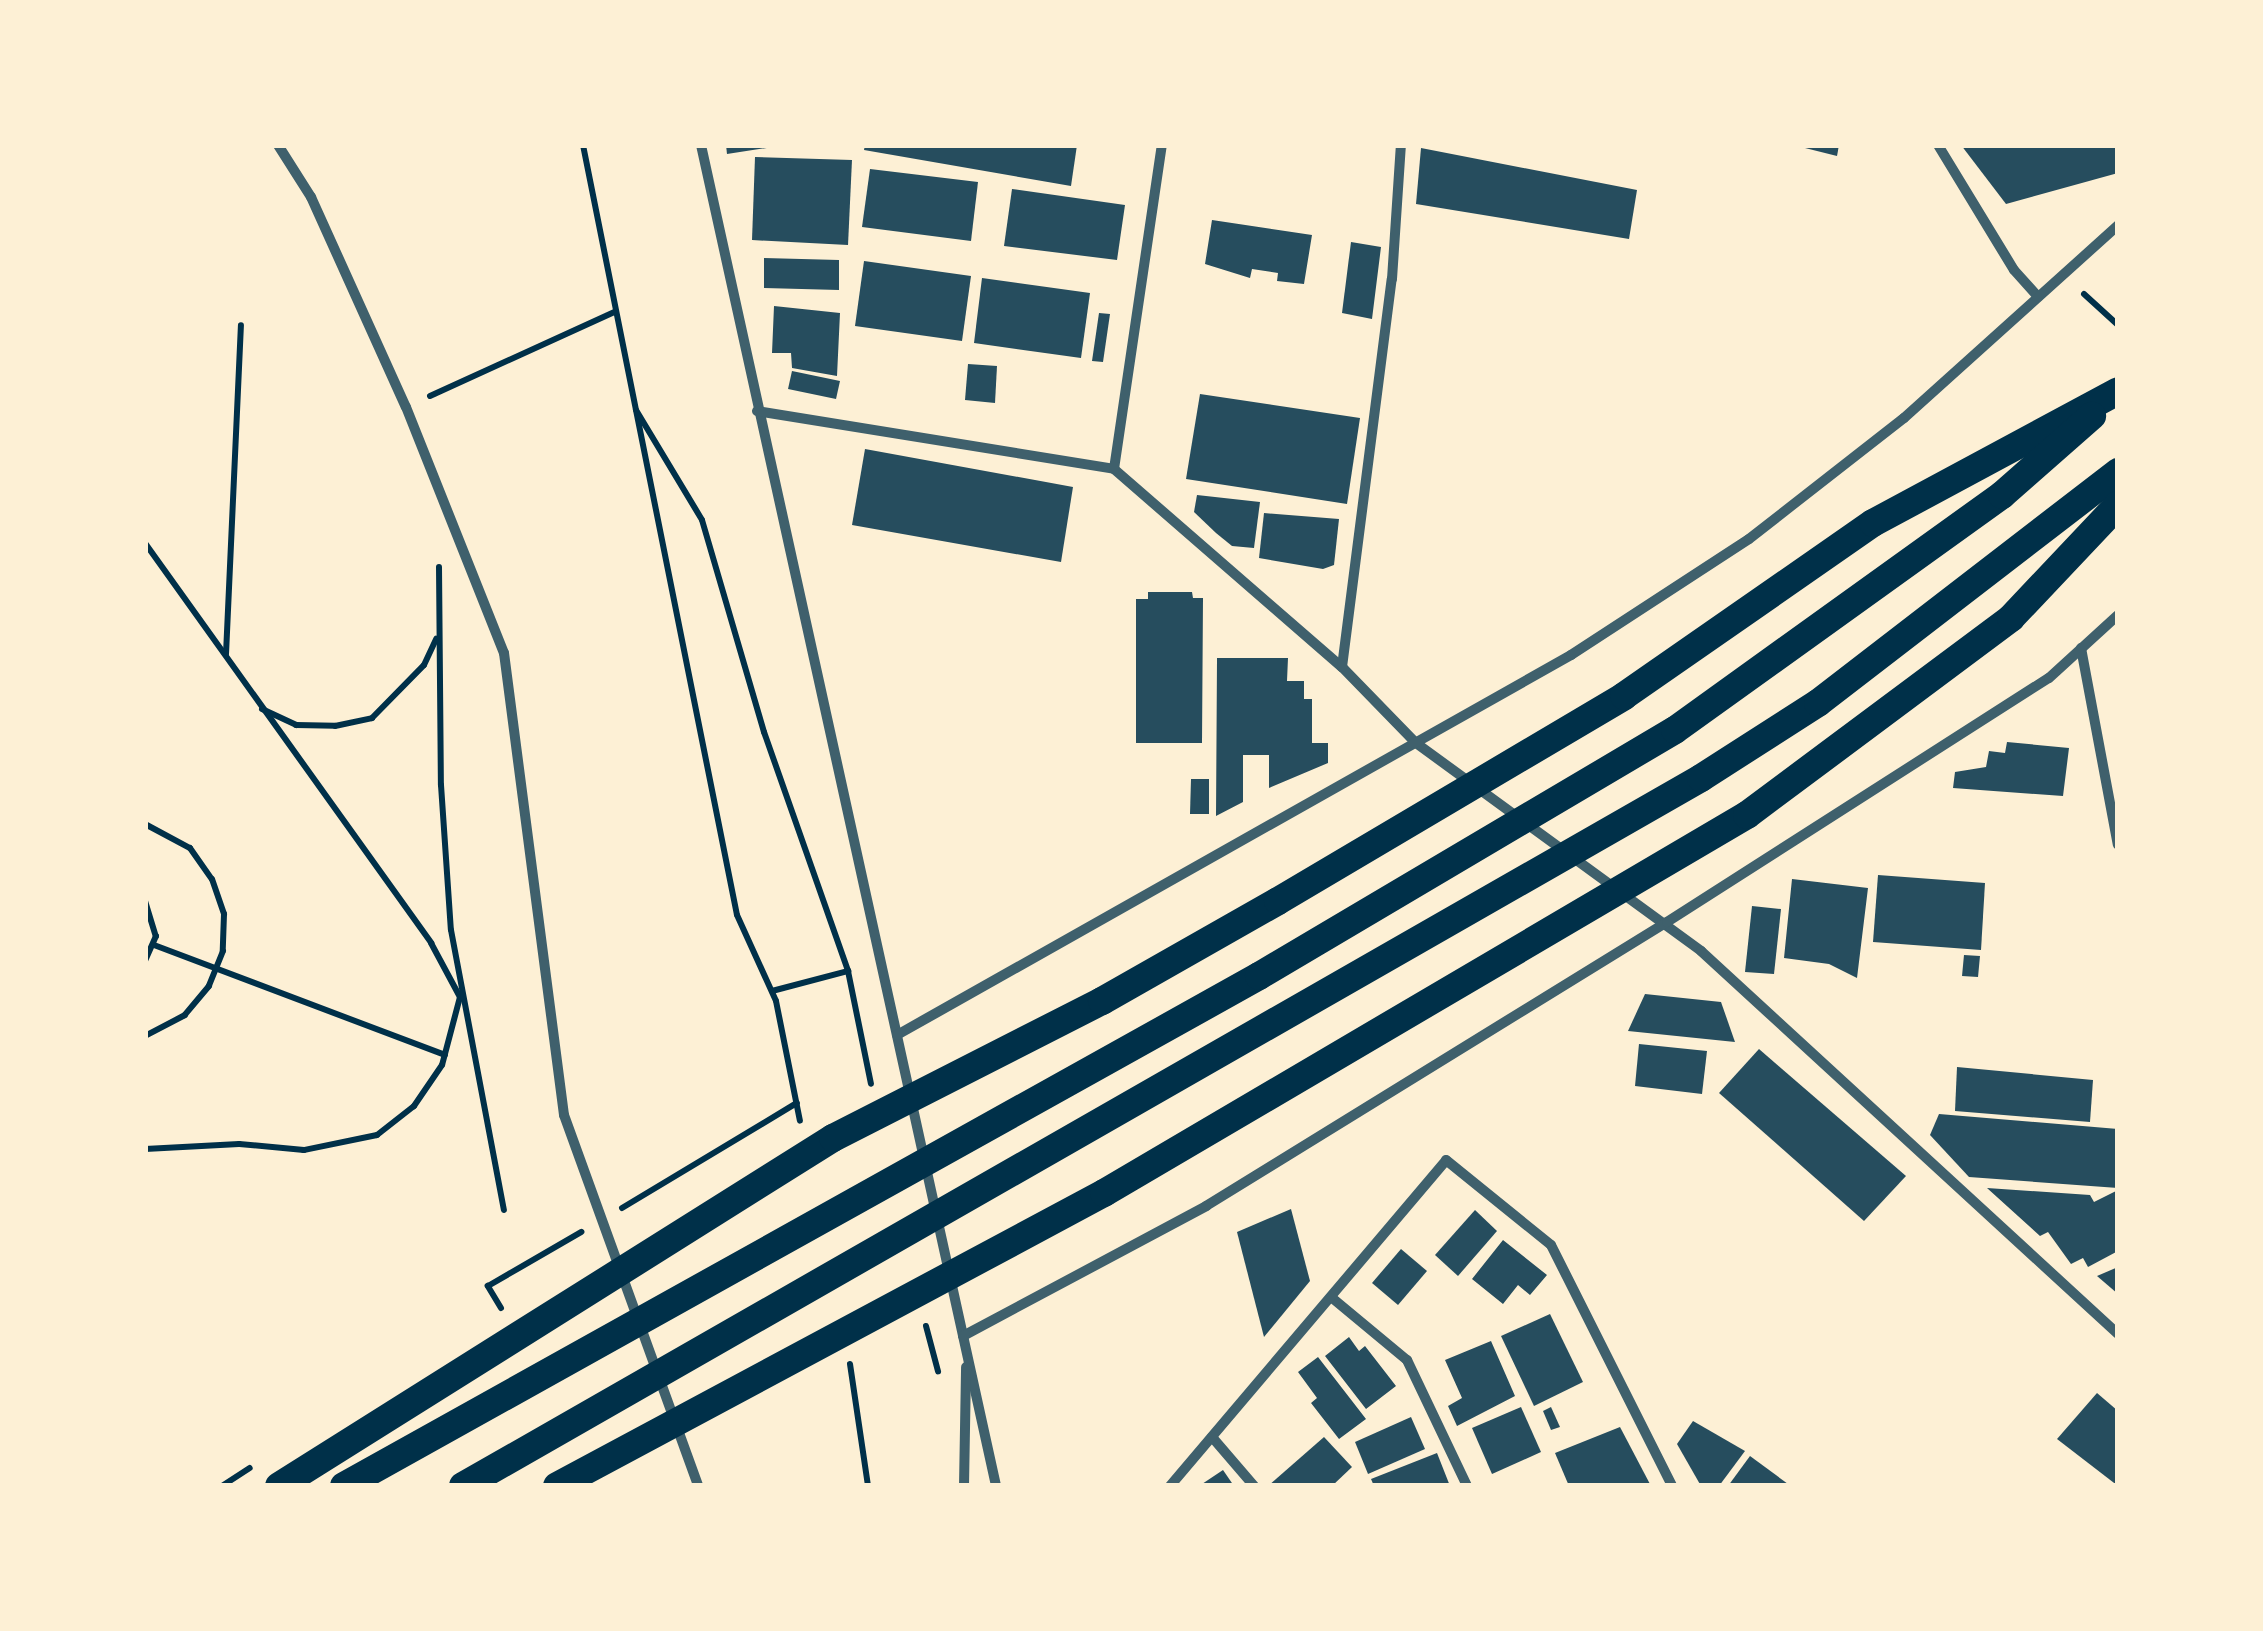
<!DOCTYPE html>
<style>
body{margin:0}
#map{position:relative;width:2263px;height:1631px;overflow:hidden;background:#fdf0d5;font-family:"PT Sans Narrow",sans-serif}
div>[style]{position:absolute}
[style*='--x']{left:calc(var(--x)*1px);top:calc(var(--y)*1px);width:calc(var(--w)*1px);rotate:calc(var(--a)*1deg)}
.building>*{inset:0;background:#264d5e}
.path>*{height:6px;margin:-3px;padding:0 3px;transform-origin:3px;border-radius:3px;background:#003049}
.minor>*{height:10px;margin:-5px;padding:0 5px;transform-origin:5px;border-radius:5px;background:#3f606c}
.trunk>*{height:28px;margin:-14px;padding:0 14px;transform-origin:14px;border-radius:14px;background:#003049}
span{translate:-50% -50%;white-space:nowrap;text-align:center;line-height:1.15;-webkit-text-stroke:8px #fdf0d5;paint-order:stroke}
.frame{position:absolute;inset:0;border:148px solid #fdf0d5;pointer-events:none}
</style>
<div id="map">
<div class="building">
<i style="clip-path:polygon(726px 145px,773px 145px,773px 147px,727px 154px)"></i>
<i style="clip-path:polygon(865px 145px,1077px 145px,1071px 186px,864px 150px)"></i>
<i style="clip-path:polygon(1793px 145px,1839px 145px,1837px 156px)"></i>
<i style="clip-path:polygon(1961px 145px,2118px 145px,2118px 173px,2006px 204px)"></i>
<i style="clip-path:polygon(1421px 148px,1637px 190px,1629px 239px,1416px 204px)"></i>
<i style="clip-path:polygon(755px 157px,852px 160px,848px 245px,752px 240px)"></i>
<i style="clip-path:polygon(870px 169px,978px 182px,971px 241px,862px 227px)"></i>
<i style="clip-path:polygon(1012px 189px,1125px 205px,1117px 260px,1004px 246px)"></i>
<i style="clip-path:polygon(1212px 220px,1312px 235px,1304px 284px,1277px 281px,1278px 273px,1252px 269px,1250px 278px,1205px 264px)"></i>
<i style="clip-path:polygon(1351px 242px,1381px 247px,1372px 319px,1342px 313px)"></i>
<i style="clip-path:polygon(764px 258px,839px 260px,839px 290px,764px 288px)"></i>
<i style="clip-path:polygon(864px 261px,971px 276px,962px 341px,855px 326px)"></i>
<i style="clip-path:polygon(982px 278px,1090px 293px,1081px 358px,974px 343px)"></i>
<i style="clip-path:polygon(774px 306px,840px 313px,837px 376px,792px 368px,791px 353px,772px 353px)"></i>
<i style="clip-path:polygon(1099px 313px,1110px 314px,1103px 362px,1092px 361px)"></i>
<i style="clip-path:polygon(968px 364px,997px 366px,995px 403px,965px 400px)"></i>
<i style="clip-path:polygon(792px 371px,840px 381px,836px 399px,788px 389px)"></i>
<i style="clip-path:polygon(1200px 394px,1360px 418px,1347px 504px,1186px 479px)"></i>
<i style="clip-path:polygon(865px 449px,1073px 487px,1061px 562px,852px 525px)"></i>
<i style="clip-path:polygon(1197px 495px,1260px 502px,1254px 548px,1232px 546px,1216px 533px,1194px 512px)"></i>
<i style="clip-path:polygon(1264px 513px,1339px 519px,1334px 565px,1323px 569px,1259px 558px)"></i>
<i style="clip-path:polygon(1148px 592px,1192px 592px,1193px 598px,1203px 598px,1202px 743px,1136px 743px,1136px 599px,1148px 599px)"></i>
<i style="clip-path:polygon(1217px 658px,1288px 658px,1287px 681px,1304px 681px,1304px 699px,1312px 699px,1312px 743px,1328px 743px,1328px 763px,1269px 788px,1269px 755px,1243px 755px,1243px 802px,1216px 816px)"></i>
<i style="clip-path:polygon(2007px 742px,2069px 748px,2063px 796px,1953px 788px,1955px 772px,1986px 767px,1989px 751px,2005px 753px)"></i>
<i style="clip-path:polygon(1191px 779px,1209px 779px,1209px 814px,1190px 814px)"></i>
<i style="clip-path:polygon(1878px 875px,1985px 883px,1981px 950px,1873px 942px)"></i>
<i style="clip-path:polygon(1792px 879px,1868px 888px,1857px 978px,1829px 964px,1784px 958px)"></i>
<i style="clip-path:polygon(1752px 906px,1781px 909px,1774px 974px,1745px 972px)"></i>
<i style="clip-path:polygon(1964px 955px,1980px 956px,1978px 977px,1962px 976px)"></i>
<i style="clip-path:polygon(1645px 994px,1721px 1002px,1735px 1042px,1628px 1031px)"></i>
<i style="clip-path:polygon(1639px 1044px,1707px 1051px,1702px 1094px,1635px 1086px)"></i>
<i style="clip-path:polygon(1759px 1049px,1906px 1176px,1864px 1221px,1719px 1093px)"></i>
<i style="clip-path:polygon(1957px 1067px,2093px 1080px,2090px 1122px,1955px 1111px)"></i>
<i style="clip-path:polygon(1939px 1114px,2118px 1129px,2118px 1188px,1969px 1177px,1930px 1135px)"></i>
<i style="clip-path:polygon(1987px 1188px,2090px 1195px,2094px 1202px,2116px 1191px,2118px 1251px,2088px 1267px,2083px 1258px,2071px 1264px,2048px 1232px,2040px 1236px)"></i>
<i style="clip-path:polygon(1291px 1209px,1310px 1281px,1264px 1337px,1237px 1232px)"></i>
<i style="clip-path:polygon(1475px 1210px,1497px 1231px,1458px 1276px,1435px 1255px)"></i>
<i style="clip-path:polygon(1503px 1240px,1547px 1275px,1530px 1295px,1518px 1285px,1503px 1304px,1472px 1279px)"></i>
<i style="clip-path:polygon(1401px 1249px,1427px 1271px,1398px 1305px,1372px 1283px)"></i>
<i style="clip-path:polygon(2118px 1267px,2118px 1294px,2097px 1276px)"></i>
<i style="clip-path:polygon(1550px 1314px,1583px 1382px,1534px 1406px,1501px 1336px)"></i>
<i style="clip-path:polygon(1349px 1337px,1359px 1351px,1365px 1346px,1396px 1386px,1366px 1409px,1325px 1356px)"></i>
<i style="clip-path:polygon(1491px 1341px,1515px 1396px,1457px 1426px,1448px 1406px,1462px 1398px,1445px 1360px)"></i>
<i style="clip-path:polygon(1318px 1357px,1366px 1419px,1339px 1439px,1311px 1403px,1317px 1398px,1298px 1372px)"></i>
<i style="clip-path:polygon(2097px 1393px,2118px 1411px,2118px 1486px,2057px 1439px)"></i>
<i style="clip-path:polygon(1521px 1407px,1541px 1452px,1492px 1474px,1472px 1428px)"></i>
<i style="clip-path:polygon(1551px 1407px,1560px 1427px,1551px 1430px,1543px 1411px)"></i>
<i style="clip-path:polygon(1411px 1417px,1425px 1449px,1368px 1474px,1355px 1442px)"></i>
<i style="clip-path:polygon(1693px 1421px,1745px 1451px,1719px 1486px,1701px 1486px,1677px 1444px)"></i>
<i style="clip-path:polygon(1620px 1427px,1651px 1486px,1569px 1486px,1555px 1453px)"></i>
<i style="clip-path:polygon(1324px 1437px,1352px 1467px,1332px 1486px,1268px 1486px)"></i>
<i style="clip-path:polygon(1437px 1453px,1450px 1486px,1374px 1486px,1371px 1479px)"></i>
<i style="clip-path:polygon(1750px 1456px,1788px 1484px,1787px 1486px,1728px 1486px)"></i>
<i style="clip-path:polygon(1223px 1470px,1234px 1486px,1199px 1486px)"></i>
</div>
<div class="path">
<i style="--x:583;--y:145;--w:785;--a:78.69"></i>
<i style="--x:737;--y:915;--w:94;--a:65.6"></i>
<i style="--x:776;--y:1001;--w:122;--a:78.7"></i>
<i style="--x:2084;--y:294;--w:46;--a:42.4"></i>
<i style="--x:430;--y:396;--w:202;--a:-24.5"></i>
<i style="--x:636;--y:410;--w:128;--a:59"></i>
<i style="--x:702;--y:520;--w:221;--a:73.7"></i>
<i style="--x:764;--y:732;--w:253;--a:70.6"></i>
<i style="--x:848;--y:971;--w:115;--a:78.5"></i>
<i style="--x:145;--y:543;--w:492;--a:54.4"></i>
<i style="--x:431;--y:943;--w:61;--a:61.8"></i>
<i style="--x:460;--y:997;--w:70;--a:104.8"></i>
<i style="--x:442;--y:1065;--w:50;--a:124.3"></i>
<i style="--x:414;--y:1106;--w:47;--a:141.9"></i>
<i style="--x:377;--y:1135;--w:75;--a:168.4"></i>
<i style="--x:304;--y:1150;--w:65;--a:-174.7"></i>
<i style="--x:239;--y:1144;--w:94;--a:177"></i>
<i style="--x:439;--y:567;--w:218;--a:89.5"></i>
<i style="--x:441;--y:785;--w:145;--a:86.1"></i>
<i style="--x:451;--y:930;--w:285;--a:79.3"></i>
<i style="--x:226;--y:654;--w:329;--a:-87.4"></i>
<i style="--x:262;--y:709;--w:38;--a:25"></i>
<i style="--x:296;--y:725;--w:39;--a:1"></i>
<i style="--x:335;--y:726;--w:38;--a:-12"></i>
<i style="--x:372;--y:718;--w:74;--a:-45.5"></i>
<i style="--x:424;--y:665;--w:29;--a:-65"></i>
<i style="--x:145;--y:824;--w:51;--a:28.1"></i>
<i style="--x:190;--y:848;--w:38;--a:55"></i>
<i style="--x:212;--y:879;--w:37;--a:71"></i>
<i style="--x:224;--y:914;--w:37;--a:92"></i>
<i style="--x:223;--y:951;--w:38;--a:112"></i>
<i style="--x:209;--y:986;--w:38;--a:130"></i>
<i style="--x:185;--y:1015;--w:45;--a:152.3"></i>
<i style="--x:145;--y:901;--w:37;--a:73"></i>
<i style="--x:156;--y:936;--w:27;--a:114"></i>
<i style="--x:154;--y:945;--w:311;--a:20.7"></i>
<i style="--x:772;--y:991;--w:79;--a:-14.7"></i>
<i style="--x:622;--y:1208;--w:204;--a:-31"></i>
<i style="--x:501;--y:1308;--w:26;--a:-121"></i>
<i style="--x:488;--y:1286;--w:108;--a:-30.1"></i>
<i style="--x:926;--y:1326;--w:47;--a:75.1"></i>
<i style="--x:850;--y:1364;--w:123;--a:81.6"></i>
<i style="--x:222;--y:1486;--w:33;--a:-33"></i>
</div>
<div class="minor">
<i style="--x:278;--y:145;--w:62;--a:57.6"></i>
<i style="--x:311;--y:197;--w:230;--a:65.7"></i>
<i style="--x:406;--y:407;--w:265;--a:68.3"></i>
<i style="--x:504;--y:653;--w:466;--a:82.6"></i>
<i style="--x:564;--y:1115;--w:394;--a:70.1"></i>
<i style="--x:701;--y:145;--w:1373;--a:77.59"></i>
<i style="--x:1938;--y:145;--w:146;--a:58.7"></i>
<i style="--x:2014;--y:270;--w:36;--a:48"></i>
<i style="--x:757;--y:411;--w:362;--a:9.2"></i>
<i style="--x:1114;--y:469;--w:302;--a:41"></i>
<i style="--x:1342;--y:667;--w:106;--a:45.8"></i>
<i style="--x:1416;--y:743;--w:353;--a:36.1"></i>
<i style="--x:1701;--y:951;--w:566;--a:42.57"></i>
<i style="--x:1114;--y:469;--w:328;--a:-81.6"></i>
<i style="--x:2081;--y:648;--w:200;--a:79.4"></i>
<i style="--x:1342;--y:667;--w:391;--a:-82.7"></i>
<i style="--x:1392;--y:279;--w:134;--a:-86.2"></i>
<i style="--x:897;--y:1035;--w:774;--a:-29.41"></i>
<i style="--x:1571;--y:655;--w:212;--a:-33.1"></i>
<i style="--x:1749;--y:539;--w:197;--a:-38"></i>
<i style="--x:1904;--y:418;--w:288;--a:-42"></i>
<i style="--x:1331;--y:1297;--w:99;--a:39.7"></i>
<i style="--x:1407;--y:1360;--w:140;--a:64.5"></i>
<i style="--x:963;--y:1336;--w:276;--a:-28.1"></i>
<i style="--x:1206;--y:1206;--w:541;--a:-31.64"></i>
<i style="--x:1667;--y:922;--w:453;--a:-32.6"></i>
<i style="--x:2049;--y:678;--w:93;--a:-42.4"></i>
<i style="--x:1212;--y:1437;--w:65;--a:49.4"></i>
<i style="--x:964;--y:1486;--w:119;--a:-89"></i>
<i style="--x:1170;--y:1486;--w:427;--a:-49.7"></i>
<i style="--x:1446;--y:1160;--w:135;--a:39"></i>
<i style="--x:1551;--y:1245;--w:270;--a:63.3"></i>
</div>
<div class="trunk">
<i style="--x:279;--y:1486;--w:654;--a:-32.14"></i>
<i style="--x:833;--y:1138;--w:302;--a:-27"></i>
<i style="--x:1102;--y:1001;--w:202;--a:-29.6"></i>
<i style="--x:1278;--y:901;--w:402;--a:-30.6"></i>
<i style="--x:1624;--y:696;--w:303;--a:-34.8"></i>
<i style="--x:1873;--y:523;--w:278;--a:-28.3"></i>
<i style="--x:344;--y:1486;--w:1048;--a:-29.13"></i>
<i style="--x:1259;--y:976;--w:483;--a:-30.6"></i>
<i style="--x:1675;--y:730;--w:403;--a:-35.7"></i>
<i style="--x:2002;--y:495;--w:120;--a:-41.3"></i>
<i style="--x:463;--y:1486;--w:1426;--a:-29.76"></i>
<i style="--x:1701;--y:778;--w:139;--a:-32.7"></i>
<i style="--x:1818;--y:703;--w:379;--a:-37.6"></i>
<i style="--x:557;--y:1486;--w:621;--a:-28.18"></i>
<i style="--x:1104;--y:1193;--w:746;--a:-30.45"></i>
<i style="--x:1747;--y:815;--w:329;--a:-36.7"></i>
<i style="--x:2011;--y:618;--w:156;--a:-46.6"></i>
</div>
<div class="frame"></div>
</div>
